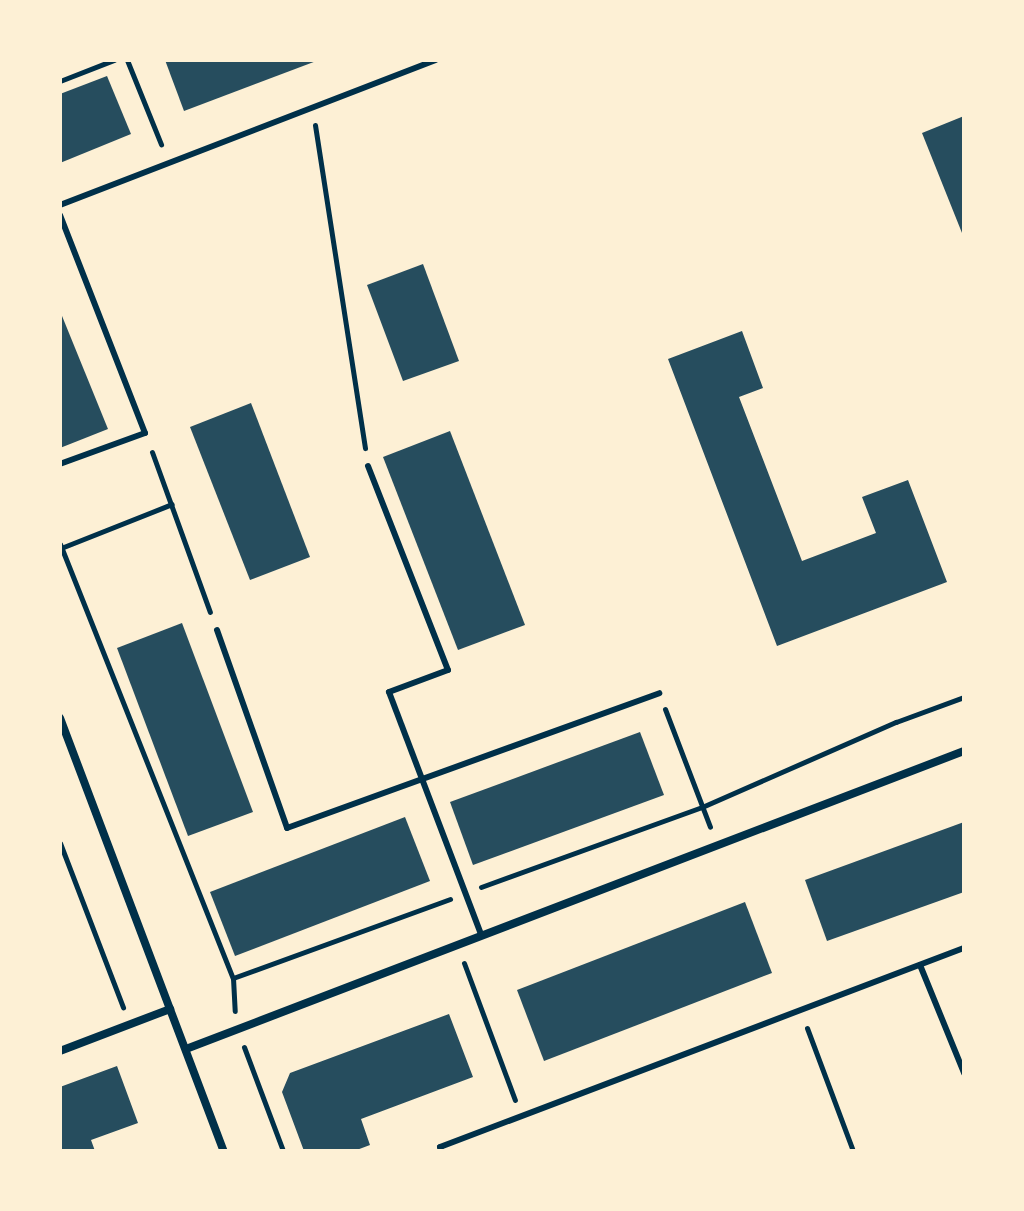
<!DOCTYPE html>
<style>
body{margin:0}
#map{position:relative;width:1024px;height:1211px;overflow:hidden;background:#fdf0d5;font-family:"Alegreya Sans",sans-serif}
div>[style]{position:absolute}
[style*='--x']{left:calc(var(--x)*1px);top:calc(var(--y)*1px);width:calc(var(--w)*1px);rotate:calc(var(--a)*1deg)}
.building>*{inset:0;background:#264d5e}
.path>*{height:5px;margin:-2.5px;padding:0 2.5px;transform-origin:2.5px;border-radius:2.5px;background:#003049}
.service>*{height:6px;margin:-3px;padding:0 3px;transform-origin:3px;border-radius:3px;background:#003049}
.minor>*{height:8px;margin:-4px;padding:0 4px;transform-origin:4px;border-radius:4px;background:#003049}
span{translate:-50% -50%;white-space:nowrap;text-align:center;line-height:1.15;-webkit-text-stroke:8px #fdf0d5;paint-order:stroke}
.frame{position:absolute;inset:0;border:62px solid #fdf0d5;pointer-events:none}
</style>
<div id="map">
<div class="building">
<i style="clip-path:polygon(165px 60px,319px 60px,184px 111px)"></i>
<i style="clip-path:polygon(107px 76px,131px 134px,60px 163px,60px 94px)"></i>
<i style="clip-path:polygon(964px 116px,964px 238px,922px 133px)"></i>
<i style="clip-path:polygon(423px 264px,459px 361px,403px 381px,367px 285px)"></i>
<i style="clip-path:polygon(60px 311px,108px 429px,60px 448px)"></i>
<i style="clip-path:polygon(742px 331px,763px 388px,739px 397px,802px 561px,876px 533px,862px 497px,908px 480px,947px 582px,777px 646px,668px 359px)"></i>
<i style="clip-path:polygon(251px 403px,310px 557px,250px 580px,190px 427px)"></i>
<i style="clip-path:polygon(450px 431px,525px 625px,458px 650px,383px 457px)"></i>
<i style="clip-path:polygon(182px 623px,253px 812px,188px 836px,117px 648px)"></i>
<i style="clip-path:polygon(640px 732px,664px 795px,473px 865px,450px 802px)"></i>
<i style="clip-path:polygon(405px 817px,430px 881px,235px 956px,210px 892px)"></i>
<i style="clip-path:polygon(964px 822px,964px 892px,827px 941px,805px 880px)"></i>
<i style="clip-path:polygon(745px 902px,772px 973px,544px 1061px,517px 990px)"></i>
<i style="clip-path:polygon(449px 1014px,473px 1077px,361px 1119px,370px 1145px,354px 1151px,304px 1151px,282px 1092px,290px 1073px)"></i>
<i style="clip-path:polygon(117px 1066px,138px 1123px,91px 1140px,95px 1151px,60px 1151px,60px 1087px)"></i>
</div>
<div class="path">
<i style="--x:127;--y:60;--w:91;--a:68"></i>
<i style="--x:60;--y:81;--w:58;--a:-21.3"></i>
<i style="--x:315;--y:125;--w:327;--a:81.2"></i>
<i style="--x:152;--y:452;--w:170;--a:70.1"></i>
<i style="--x:60;--y:544;--w:467;--a:68.3"></i>
<i style="--x:233;--y:978;--w:33;--a:87"></i>
<i style="--x:61;--y:548;--w:119;--a:-21.6"></i>
<i style="--x:665;--y:709;--w:126;--a:69.1"></i>
<i style="--x:60;--y:843;--w:176;--a:69"></i>
<i style="--x:481;--y:887;--w:235;--a:-19.9"></i>
<i style="--x:702;--y:807;--w:212;--a:-23.7"></i>
<i style="--x:896;--y:722;--w:72;--a:-20.2"></i>
<i style="--x:464;--y:963;--w:146;--a:69.6"></i>
<i style="--x:233;--y:978;--w:231;--a:-20"></i>
<i style="--x:807;--y:1028;--w:131;--a:69.5"></i>
<i style="--x:244;--y:1047;--w:111;--a:69.4"></i>
</div>
<div class="service">
<i style="--x:60;--y:205;--w:402;--a:-21.1"></i>
<i style="--x:60;--y:215;--w:234;--a:68.7"></i>
<i style="--x:145;--y:433;--w:90;--a:160"></i>
<i style="--x:368;--y:466;--w:219;--a:68.6"></i>
<i style="--x:448;--y:670;--w:63;--a:159.6"></i>
<i style="--x:389;--y:692;--w:259;--a:69.2"></i>
<i style="--x:217;--y:630;--w:210;--a:70.5"></i>
<i style="--x:287;--y:828;--w:396;--a:-19.9"></i>
<i style="--x:920;--y:965;--w:117;--a:67.8"></i>
<i style="--x:441;--y:1151;--w:4;--a:-104"></i>
<i style="--x:440;--y:1147;--w:561;--a:-20.8"></i>
</div>
<div class="minor">
<i style="--x:60;--y:718;--w:463;--a:69.3"></i>
<i style="--x:186;--y:1049;--w:833;--a:-20.96"></i>
<i style="--x:60;--y:1051;--w:118;--a:-20.9"></i>
</div>
<div class="frame"></div>
</div>
